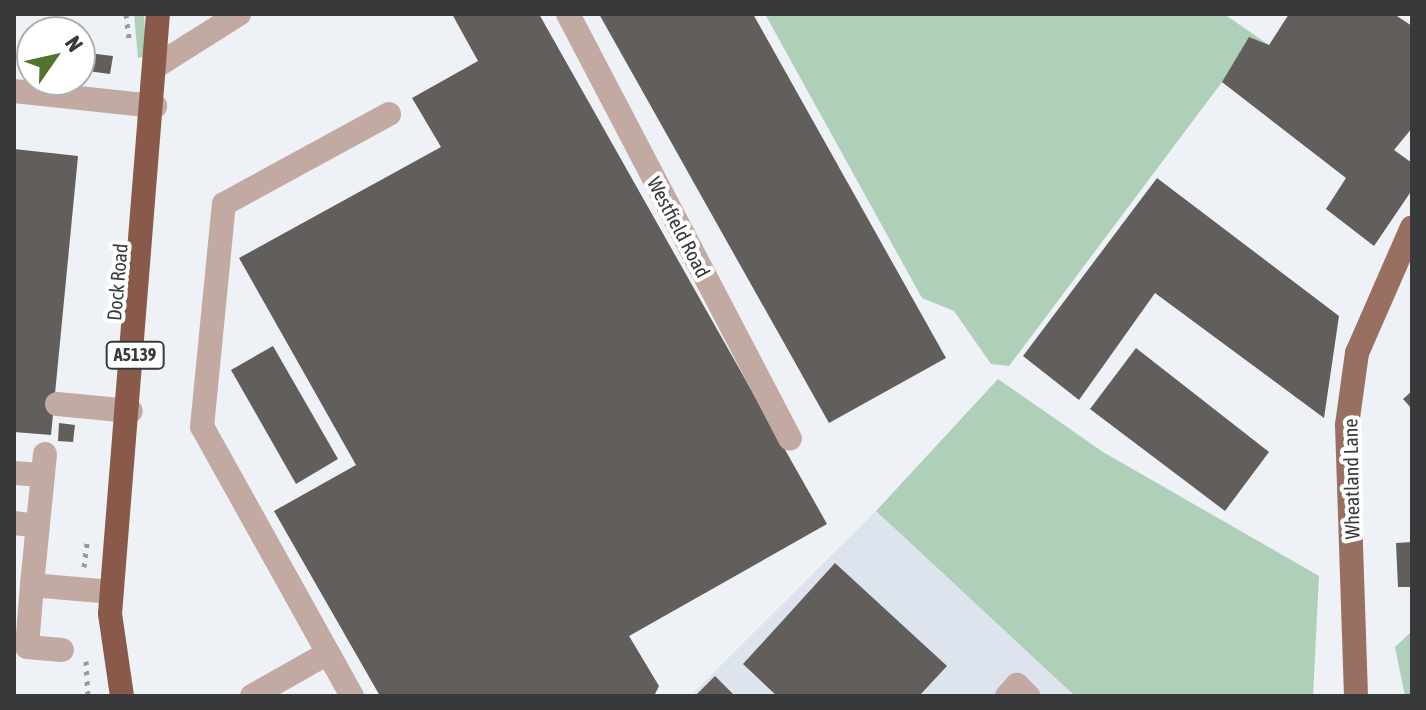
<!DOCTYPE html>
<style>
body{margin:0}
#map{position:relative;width:1426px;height:710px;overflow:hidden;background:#eef1f6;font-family:"Asap Condensed",sans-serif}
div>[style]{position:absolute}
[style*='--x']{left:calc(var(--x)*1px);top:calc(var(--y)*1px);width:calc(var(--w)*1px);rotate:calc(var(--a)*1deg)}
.built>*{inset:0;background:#dde4ee}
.green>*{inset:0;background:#aed0b8}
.building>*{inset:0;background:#625e5b}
.path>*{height:5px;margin-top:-2.5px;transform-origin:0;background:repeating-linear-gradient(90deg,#97999d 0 4px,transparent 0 10px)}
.minor>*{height:24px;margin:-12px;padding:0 12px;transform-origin:12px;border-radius:12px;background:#c2aaa2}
.major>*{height:24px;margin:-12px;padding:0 12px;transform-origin:12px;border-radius:12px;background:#996f61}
.highway>*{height:24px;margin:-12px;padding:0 12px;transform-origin:12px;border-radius:12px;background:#895a49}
span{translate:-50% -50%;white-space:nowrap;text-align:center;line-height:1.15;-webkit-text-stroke:8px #fff;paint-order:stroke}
.shield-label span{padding:2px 6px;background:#fff;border:2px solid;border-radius:6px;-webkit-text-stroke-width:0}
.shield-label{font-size:18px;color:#38393b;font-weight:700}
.street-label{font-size:20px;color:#38393b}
.frame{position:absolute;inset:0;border:16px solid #38393b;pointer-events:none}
.north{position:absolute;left:16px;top:16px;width:80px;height:80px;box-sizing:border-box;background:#fff;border:2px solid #afb0b1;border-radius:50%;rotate:56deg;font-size:22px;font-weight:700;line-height:32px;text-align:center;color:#38393b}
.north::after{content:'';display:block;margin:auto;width:28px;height:36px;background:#51742c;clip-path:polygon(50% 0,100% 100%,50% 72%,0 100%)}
</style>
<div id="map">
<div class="built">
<i style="clip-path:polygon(876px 511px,1075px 696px,690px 696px)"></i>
</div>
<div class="green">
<i style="clip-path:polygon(134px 14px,144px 14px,146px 56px,138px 58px)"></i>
<i style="clip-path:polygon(765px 14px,1224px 14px,1269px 45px,1222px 82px,1009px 366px,991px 364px,954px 311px,922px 298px)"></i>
<i style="clip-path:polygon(998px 379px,1103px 452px,1319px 576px,1313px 696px,1075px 696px,876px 511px)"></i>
<i style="clip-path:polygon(1412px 631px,1412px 696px,1405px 696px,1395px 647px)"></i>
</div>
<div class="building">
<i style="clip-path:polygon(452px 14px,539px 14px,827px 524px,629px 636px,659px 686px,654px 696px,380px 696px,274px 511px,356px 465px,239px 258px,441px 147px,412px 98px,478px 61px)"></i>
<i style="clip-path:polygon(599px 14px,753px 14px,946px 358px,829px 423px)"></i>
<i style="clip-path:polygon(1289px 14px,1394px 14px,1412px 26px,1412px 128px,1394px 150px,1412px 163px,1412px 190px,1374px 246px,1326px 209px,1346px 178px,1222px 82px,1249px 37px,1269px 45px)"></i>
<i style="clip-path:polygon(80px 52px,113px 56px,110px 74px,80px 70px)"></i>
<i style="clip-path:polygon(14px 149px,78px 156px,51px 435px,14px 432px)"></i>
<i style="clip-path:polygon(1157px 178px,1339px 316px,1324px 418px,1155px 293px,1079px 400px,1023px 356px)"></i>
<i style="clip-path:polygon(273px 346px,338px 459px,296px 484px,231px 370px)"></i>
<i style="clip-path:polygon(1136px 348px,1269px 452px,1225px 511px,1090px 409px)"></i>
<i style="clip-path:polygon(1412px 391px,1412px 409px,1403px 399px)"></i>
<i style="clip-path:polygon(59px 423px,75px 425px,73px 442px,58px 441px)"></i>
<i style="clip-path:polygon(1412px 542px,1412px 587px,1398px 587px,1396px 543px)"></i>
<i style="clip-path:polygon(835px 563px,947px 666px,919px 696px,777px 696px,743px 664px)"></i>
<i style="clip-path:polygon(715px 676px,735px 696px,695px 696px)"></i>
</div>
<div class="path">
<i style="--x:126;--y:14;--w:24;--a:83"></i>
<i style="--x:84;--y:567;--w:25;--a:-83"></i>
<i style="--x:86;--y:661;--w:35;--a:87"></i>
</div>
<div class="minor">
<i style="--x:568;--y:14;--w:479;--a:62.4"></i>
<i style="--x:158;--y:65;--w:96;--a:-32.2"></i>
<i style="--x:14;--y:91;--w:142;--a:6.1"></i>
<i style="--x:57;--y:404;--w:74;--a:5.4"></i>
<i style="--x:45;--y:454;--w:132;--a:95.7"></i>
<i style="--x:32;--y:585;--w:80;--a:5"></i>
<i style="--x:14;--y:473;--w:29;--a:4"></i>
<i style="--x:14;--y:523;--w:24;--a:7"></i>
<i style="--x:32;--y:585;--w:62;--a:94.6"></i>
<i style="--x:27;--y:647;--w:35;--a:5"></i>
<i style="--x:252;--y:696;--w:87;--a:-29.5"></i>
<i style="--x:352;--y:696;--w:308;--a:-119.1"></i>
<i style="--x:202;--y:427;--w:224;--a:-84.4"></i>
<i style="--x:224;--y:204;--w:188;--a:-28.6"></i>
<i style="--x:1007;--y:696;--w:15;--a:-48"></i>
<i style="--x:1017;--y:685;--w:16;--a:45"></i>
</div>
<div class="major">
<i style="--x:1356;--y:696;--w:271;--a:-91.9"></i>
<i style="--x:1347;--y:425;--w:73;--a:-82.1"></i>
<i style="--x:1357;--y:353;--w:137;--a:-66.4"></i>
</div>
<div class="highway">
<i style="--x:122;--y:696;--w:83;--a:-98.3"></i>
<i style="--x:110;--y:614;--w:602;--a:-85.43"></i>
</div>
<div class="shield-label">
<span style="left:135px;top:355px">A5139</span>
</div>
<div class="street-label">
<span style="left:679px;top:227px;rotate:62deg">Westfield Road</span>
<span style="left:117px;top:282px;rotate:-85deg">Dock Road</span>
<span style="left:1351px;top:479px;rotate:-91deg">Wheatland Lane</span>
</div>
<div class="frame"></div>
<div class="north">N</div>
</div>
